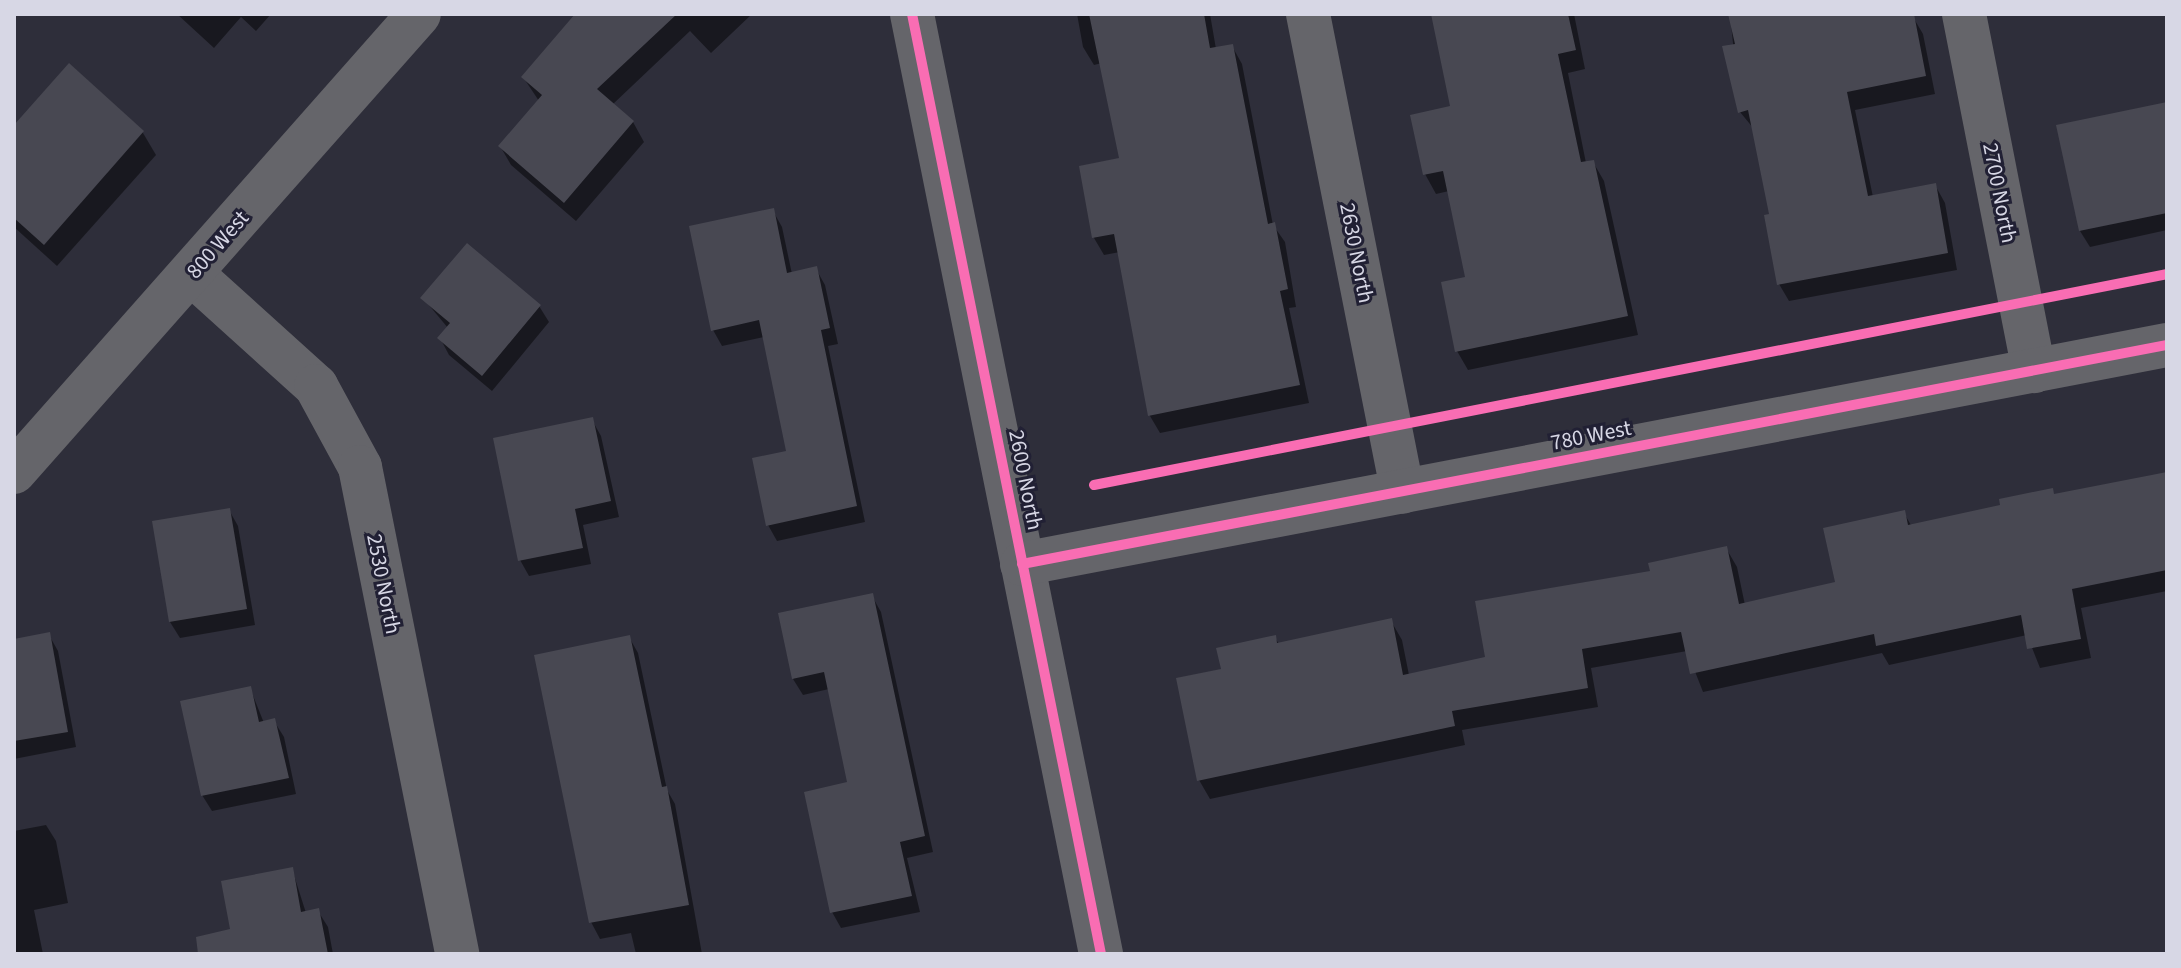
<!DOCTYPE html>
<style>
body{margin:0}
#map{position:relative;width:2181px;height:968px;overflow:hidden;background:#2e2e3a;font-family:"Source Sans 3",sans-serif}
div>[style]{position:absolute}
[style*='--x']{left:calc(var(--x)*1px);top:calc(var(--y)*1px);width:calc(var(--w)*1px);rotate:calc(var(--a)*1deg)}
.shadow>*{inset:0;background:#0007}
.building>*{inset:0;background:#484852}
.minor>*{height:44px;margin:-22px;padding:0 22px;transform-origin:22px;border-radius:22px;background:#65656a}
.cycleway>*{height:10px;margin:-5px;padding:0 5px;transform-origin:5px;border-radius:5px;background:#f96db3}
span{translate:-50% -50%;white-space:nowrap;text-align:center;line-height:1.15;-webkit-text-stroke:6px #212034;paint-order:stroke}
.street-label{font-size:22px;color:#d7d7e5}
.frame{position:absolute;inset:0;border:16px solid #d7d7e5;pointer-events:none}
</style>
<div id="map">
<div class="shadow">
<i style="clip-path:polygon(177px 14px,271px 14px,256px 31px,241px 17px,214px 48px)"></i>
<i style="clip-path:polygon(577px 14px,752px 14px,711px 53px,690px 31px,612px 105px,633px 122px,644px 142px,576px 221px,511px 165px,500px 146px,539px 101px,523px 77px)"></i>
<i style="clip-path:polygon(1077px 14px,1210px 14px,1216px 49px,1232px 46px,1242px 64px,1273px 225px,1285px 242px,1296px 307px,1289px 308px,1309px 403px,1160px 433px,1150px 416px,1120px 252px,1104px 255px,1094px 238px,1122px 160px,1102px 63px,1094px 65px,1083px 47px)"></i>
<i style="clip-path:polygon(1433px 14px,1574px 14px,1585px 69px,1568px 73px,1586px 163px,1593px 162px,1604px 181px,1638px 335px,1468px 370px,1457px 351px,1468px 279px,1449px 191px,1436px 194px,1425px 174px,1452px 108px)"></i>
<i style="clip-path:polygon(1730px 14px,1913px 17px,1923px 34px,1935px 94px,1855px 110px,1873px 197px,1935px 185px,1945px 203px,1957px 270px,1789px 301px,1779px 284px,1772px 216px,1754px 129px,1740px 112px)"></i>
<i style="clip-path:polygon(69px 66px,143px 133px,156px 155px,57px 266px,14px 227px,14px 128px)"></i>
<i style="clip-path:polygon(2167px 105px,2167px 230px,2090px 247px,2080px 231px)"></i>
<i style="clip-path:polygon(773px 211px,782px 227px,792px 274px,816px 269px,825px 285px,838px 344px,828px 346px,865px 522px,777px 541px,768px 525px,789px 452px,764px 337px,722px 346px,713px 330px)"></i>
<i style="clip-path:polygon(423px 298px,539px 306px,549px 322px,492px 391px,449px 355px,440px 338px,448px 328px)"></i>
<i style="clip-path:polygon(592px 420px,601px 436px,619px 517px,583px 525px,591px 564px,529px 576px,520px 560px)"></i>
<i style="clip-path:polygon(2167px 463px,2167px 591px,2081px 608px,2091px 658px,2040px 668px,2027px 635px,1889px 665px,1882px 653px,1703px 692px,1687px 651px,1591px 668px,1598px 707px,1462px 730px,1465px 745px,1210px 799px,1199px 780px,1223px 670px,1275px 638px,1279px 644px,1391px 621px,1402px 640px,1409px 675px,1488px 659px,1653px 573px,1726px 548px,1737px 567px,1745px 605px,1838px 584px,1904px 513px,1912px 527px,2166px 475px)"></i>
<i style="clip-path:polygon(229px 510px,238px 526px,255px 625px,180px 638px,170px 622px)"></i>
<i style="clip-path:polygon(872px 596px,881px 612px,933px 852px,907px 858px,920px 912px,841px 928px,832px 912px,849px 784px,829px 689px,803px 695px,793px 679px)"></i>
<i style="clip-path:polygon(49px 635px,58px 651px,76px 747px,14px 759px,14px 641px)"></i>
<i style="clip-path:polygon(629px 637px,638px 653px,667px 790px,675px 804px,702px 954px,636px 954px,631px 933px,600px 939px,591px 922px)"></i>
<i style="clip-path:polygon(250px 688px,264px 723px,274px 721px,284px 737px,296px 794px,212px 811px,202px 795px)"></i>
<i style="clip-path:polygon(46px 825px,56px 841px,68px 903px,34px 910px,43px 954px,14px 954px,14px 831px)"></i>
<i style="clip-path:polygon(292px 869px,306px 913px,318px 911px,328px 927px,333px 954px,238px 954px)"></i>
</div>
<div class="building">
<i style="clip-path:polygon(575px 14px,677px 14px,597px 89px,634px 121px,564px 203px,498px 146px,542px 95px,521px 77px)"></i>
<i style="clip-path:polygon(1089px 14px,1204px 14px,1210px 48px,1233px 44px,1268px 224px,1275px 222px,1288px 289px,1280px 291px,1300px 385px,1148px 416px,1114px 234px,1092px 238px,1079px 166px,1119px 158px)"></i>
<i style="clip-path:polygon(1431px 14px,1568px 14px,1576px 50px,1558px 54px,1581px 162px,1594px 160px,1628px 316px,1455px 352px,1441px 282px,1465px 277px,1443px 171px,1423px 175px,1410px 115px,1450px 106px)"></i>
<i style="clip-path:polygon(1728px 14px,1914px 14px,1926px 76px,1847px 92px,1868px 196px,1936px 183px,1948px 253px,1777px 285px,1764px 215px,1769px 214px,1748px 110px,1738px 113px,1722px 46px,1735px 44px)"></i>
<i style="clip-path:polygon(69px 63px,144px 131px,44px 245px,14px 218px,14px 125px)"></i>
<i style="clip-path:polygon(2167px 102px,2167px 213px,2079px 231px,2056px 125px)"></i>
<i style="clip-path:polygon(774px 208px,787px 273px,817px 266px,830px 328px,821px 330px,857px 506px,766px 526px,752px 458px,786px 451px,759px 320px,711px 331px,689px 226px)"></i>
<i style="clip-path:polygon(467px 243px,541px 305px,482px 376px,437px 338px,450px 323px,420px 298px)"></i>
<i style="clip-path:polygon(593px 417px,611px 501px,575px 509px,583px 548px,518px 561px,493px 438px)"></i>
<i style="clip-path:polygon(2167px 472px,2167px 570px,2072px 589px,2081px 639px,2027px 649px,2021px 615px,1876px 646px,1874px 634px,1690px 674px,1681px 632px,1582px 649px,1588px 688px,1452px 711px,1455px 726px,1197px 781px,1176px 678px,1221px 669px,1216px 648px,1276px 635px,1277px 643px,1392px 618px,1403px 675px,1485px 657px,1475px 601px,1650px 571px,1648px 563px,1727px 546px,1739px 604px,1835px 582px,1823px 528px,1905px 510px,1908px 525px,2000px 505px,1999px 499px,2053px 488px,2054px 494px)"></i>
<i style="clip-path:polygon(230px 508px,247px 609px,169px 622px,152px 521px)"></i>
<i style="clip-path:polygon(873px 593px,925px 836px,900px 842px,912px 896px,830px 913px,804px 792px,847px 782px,824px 672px,792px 679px,778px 613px)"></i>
<i style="clip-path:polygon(50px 632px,68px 732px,14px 741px,14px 639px)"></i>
<i style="clip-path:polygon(630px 635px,662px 787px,667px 786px,689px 905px,589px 923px,534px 655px)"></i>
<i style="clip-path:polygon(251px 686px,259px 722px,275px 718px,289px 778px,201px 796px,180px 701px)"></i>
<i style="clip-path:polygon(293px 867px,301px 912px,319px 908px,328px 954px,198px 954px,196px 937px,230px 929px,221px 881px)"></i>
</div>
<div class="minor">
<i style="--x:912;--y:14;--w:959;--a:78.63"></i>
<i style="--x:1308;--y:14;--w:487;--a:78.8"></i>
<i style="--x:1964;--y:14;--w:364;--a:78.9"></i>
<i style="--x:193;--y:275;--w:166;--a:42.1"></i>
<i style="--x:316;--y:386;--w:92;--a:61.5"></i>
<i style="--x:360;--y:467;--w:497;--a:78.7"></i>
<i style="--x:14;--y:472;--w:611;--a:-48.51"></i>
<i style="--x:1022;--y:564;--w:1166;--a:-10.83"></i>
</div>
<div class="cycleway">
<i style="--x:912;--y:14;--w:959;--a:78.63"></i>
<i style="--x:1094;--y:485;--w:1094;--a:-11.12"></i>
<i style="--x:1022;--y:564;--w:1166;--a:-10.83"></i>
</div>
<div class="street-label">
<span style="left:1999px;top:193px;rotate:79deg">2700 North</span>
<span style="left:218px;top:245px;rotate:-49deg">800 West</span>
<span style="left:1356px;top:253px;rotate:79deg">2630 North</span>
<span style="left:1591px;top:436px;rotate:-11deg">780 West</span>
<span style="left:1025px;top:480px;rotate:79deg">2600 North</span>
<span style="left:383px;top:584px;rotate:79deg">2530 North</span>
</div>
<div class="frame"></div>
</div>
